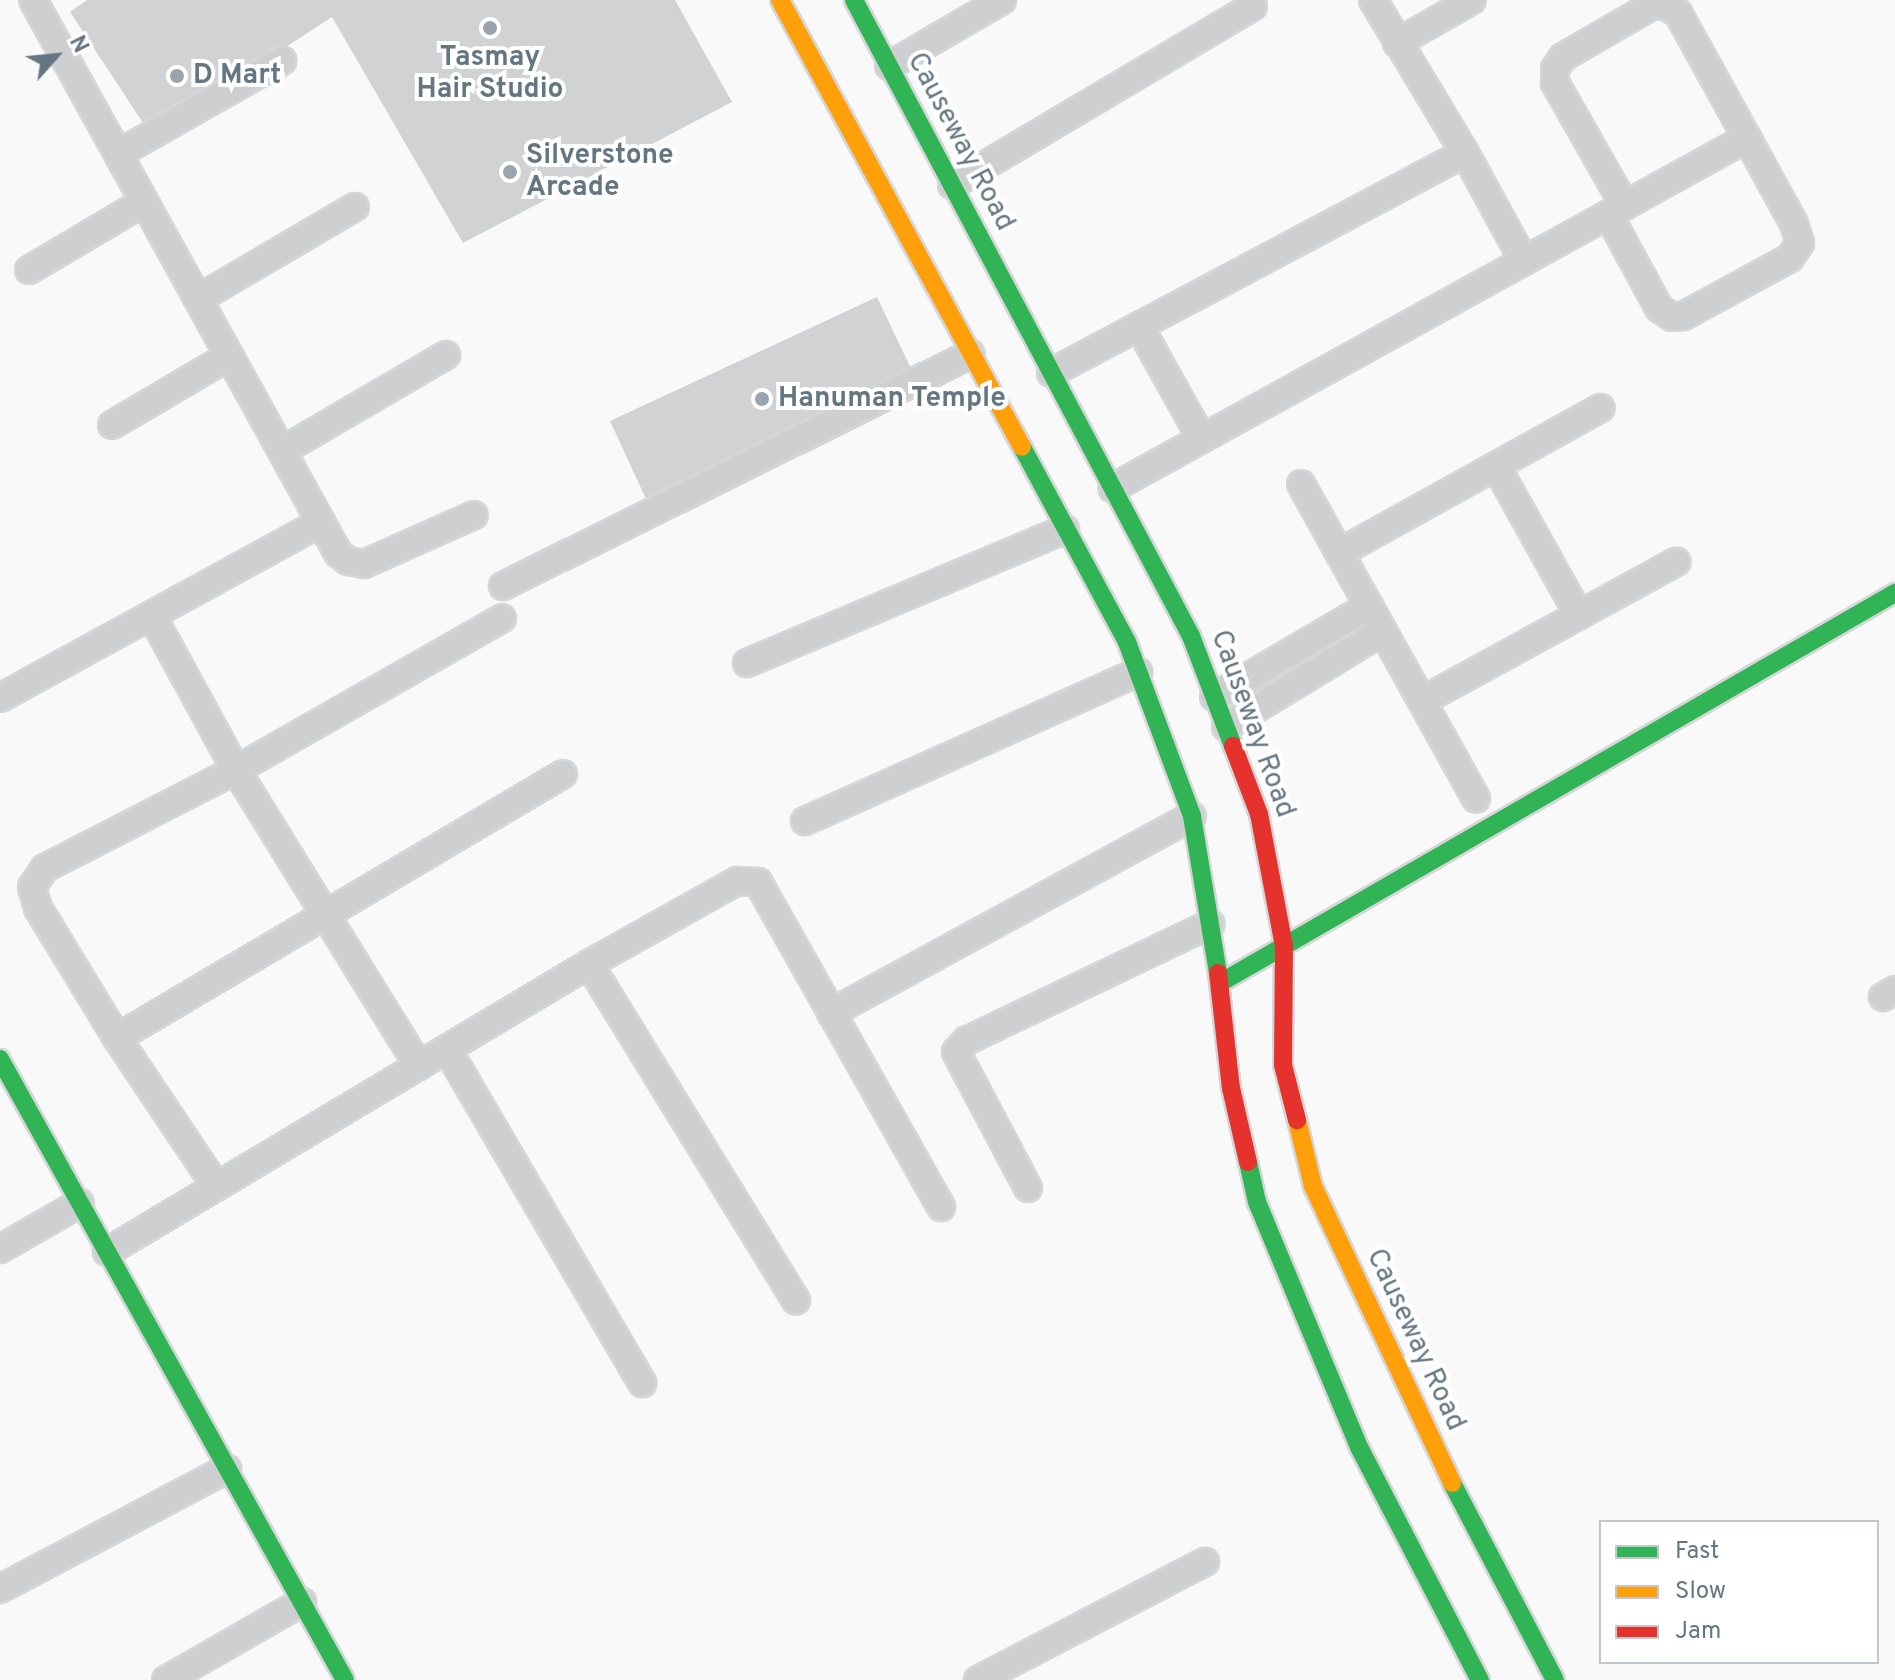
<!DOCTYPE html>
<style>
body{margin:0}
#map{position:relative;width:1895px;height:1680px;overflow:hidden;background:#f9f9f9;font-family:Overpass,sans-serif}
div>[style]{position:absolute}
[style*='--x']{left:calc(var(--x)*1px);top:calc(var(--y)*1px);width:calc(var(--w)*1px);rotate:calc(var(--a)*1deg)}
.building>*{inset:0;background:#d0d2d3}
.roads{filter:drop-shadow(2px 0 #d5d6d7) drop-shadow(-2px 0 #d5d6d7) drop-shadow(0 2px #d5d6d7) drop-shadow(0 -2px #d5d6d7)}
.street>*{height:26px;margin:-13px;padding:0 13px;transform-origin:13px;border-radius:13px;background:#cecfd0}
.fast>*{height:18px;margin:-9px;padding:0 9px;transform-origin:9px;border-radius:9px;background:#30b455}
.slow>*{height:18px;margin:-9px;padding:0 9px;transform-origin:9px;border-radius:9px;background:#ff9f0a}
.jam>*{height:18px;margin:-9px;padding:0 9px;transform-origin:9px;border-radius:9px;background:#e5322d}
.dots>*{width:22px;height:22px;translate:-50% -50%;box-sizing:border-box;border:4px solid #fff;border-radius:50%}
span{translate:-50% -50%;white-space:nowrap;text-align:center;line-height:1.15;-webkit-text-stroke:8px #fff;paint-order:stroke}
.poi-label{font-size:28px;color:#657683;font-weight:700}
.left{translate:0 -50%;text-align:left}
.street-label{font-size:28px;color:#657683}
.legend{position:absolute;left:1599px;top:1520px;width:280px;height:144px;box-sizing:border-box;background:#fff;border:2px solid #c1c8cd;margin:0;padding:10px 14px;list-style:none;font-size:24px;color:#657683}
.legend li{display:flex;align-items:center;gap:16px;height:40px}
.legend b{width:40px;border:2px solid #c1c8cd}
.north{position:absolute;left:16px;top:16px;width:80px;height:80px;-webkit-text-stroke:6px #fff;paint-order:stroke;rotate:63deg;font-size:22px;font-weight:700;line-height:32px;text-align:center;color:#657683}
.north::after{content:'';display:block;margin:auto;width:28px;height:36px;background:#657683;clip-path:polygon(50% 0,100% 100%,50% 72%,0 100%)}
</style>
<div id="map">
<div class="building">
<i style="clip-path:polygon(87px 0,675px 0,732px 102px,463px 243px,332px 17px,151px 135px,70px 12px)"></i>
<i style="clip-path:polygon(877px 297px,915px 377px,647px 501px,610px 421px)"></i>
</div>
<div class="roads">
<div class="street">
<i style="--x:33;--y:0;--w:632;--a:61.12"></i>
<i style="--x:338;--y:553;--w:13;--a:39"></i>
<i style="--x:348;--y:561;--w:16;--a:11"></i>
<i style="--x:364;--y:564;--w:120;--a:-24"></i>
<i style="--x:1373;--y:0;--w:179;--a:59"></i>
<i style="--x:1397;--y:43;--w:86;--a:-29.8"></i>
<i style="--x:889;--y:66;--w:131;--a:-30.3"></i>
<i style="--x:118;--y:154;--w:189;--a:-29.6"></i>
<i style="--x:952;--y:185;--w:350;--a:-30.7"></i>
<i style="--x:1625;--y:206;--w:142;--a:-119.6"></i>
<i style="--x:1555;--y:83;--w:14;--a:-90"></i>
<i style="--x:1555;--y:69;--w:14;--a:-56"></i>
<i style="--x:1563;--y:57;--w:104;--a:-30"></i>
<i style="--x:1653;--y:5;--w:12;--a:5"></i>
<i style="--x:1665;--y:6;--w:15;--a:28"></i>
<i style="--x:1678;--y:13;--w:143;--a:61.1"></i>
<i style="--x:1524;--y:261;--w:255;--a:-28.9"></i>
<i style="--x:1747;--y:138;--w:98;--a:61.3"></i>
<i style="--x:1794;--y:224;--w:20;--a:72"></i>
<i style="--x:1800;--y:243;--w:18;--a:124"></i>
<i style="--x:1790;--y:258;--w:122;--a:151.5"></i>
<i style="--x:1683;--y:316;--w:11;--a:175"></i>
<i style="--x:1672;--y:317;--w:16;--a:-145"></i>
<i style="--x:1659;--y:308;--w:105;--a:-118.5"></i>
<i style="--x:29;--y:270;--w:134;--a:-30.6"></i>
<i style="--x:198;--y:299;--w:182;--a:-30.4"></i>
<i style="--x:1139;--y:326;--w:129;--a:60.9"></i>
<i style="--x:1051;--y:373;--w:469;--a:-28"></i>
<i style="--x:1465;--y:153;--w:123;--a:61.4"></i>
<i style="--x:1524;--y:261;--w:470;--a:151.1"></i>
<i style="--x:112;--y:425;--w:136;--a:-30.5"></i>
<i style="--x:282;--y:451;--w:190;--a:-30.3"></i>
<i style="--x:1496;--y:466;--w:171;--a:60.9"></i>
<i style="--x:1301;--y:484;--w:360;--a:60.9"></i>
<i style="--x:1339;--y:553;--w:299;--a:-29"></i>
<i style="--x:503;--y:586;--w:522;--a:-26.37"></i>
<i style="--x:152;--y:616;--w:175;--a:61.4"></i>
<i style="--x:236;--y:770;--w:348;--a:58.3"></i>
<i style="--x:747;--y:663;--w:345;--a:-22.8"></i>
<i style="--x:1214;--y:697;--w:180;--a:-30.4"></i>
<i style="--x:0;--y:698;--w:366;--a:-28.7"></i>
<i style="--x:1422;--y:701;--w:290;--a:-28.7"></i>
<i style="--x:1226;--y:727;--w:184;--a:-31.4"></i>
<i style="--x:805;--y:821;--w:365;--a:-24.1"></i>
<i style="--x:589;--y:964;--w:395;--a:58.4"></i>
<i style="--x:1883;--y:997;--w:14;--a:-30"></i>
<i style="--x:831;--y:1013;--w:411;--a:-28.6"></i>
<i style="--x:117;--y:1038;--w:518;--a:-30.62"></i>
<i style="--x:447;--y:1049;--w:387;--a:59.7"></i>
<i style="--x:216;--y:1186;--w:178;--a:-123.8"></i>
<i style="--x:117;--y:1038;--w:152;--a:-121.3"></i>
<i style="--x:38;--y:908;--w:22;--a:-106"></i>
<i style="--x:32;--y:887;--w:23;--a:-56"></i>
<i style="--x:45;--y:868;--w:215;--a:-27.2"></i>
<i style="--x:236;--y:770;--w:306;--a:-29.7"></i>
<i style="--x:1028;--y:1188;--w:154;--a:-117.9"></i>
<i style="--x:956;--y:1052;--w:15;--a:-48"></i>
<i style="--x:966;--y:1041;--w:271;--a:-25.6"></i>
<i style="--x:0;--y:1249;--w:92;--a:-29.9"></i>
<i style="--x:107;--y:1252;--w:561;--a:-30.86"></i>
<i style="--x:589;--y:964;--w:170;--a:-29.3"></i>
<i style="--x:737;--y:881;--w:21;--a:3"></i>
<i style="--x:758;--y:882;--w:373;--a:60.6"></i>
<i style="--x:0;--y:1589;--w:257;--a:-27.9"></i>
<i style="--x:166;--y:1680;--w:157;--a:-29.8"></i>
<i style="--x:978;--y:1680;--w:256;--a:-27.5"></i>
</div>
<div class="fast">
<i style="--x:854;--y:0;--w:720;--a:62.08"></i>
<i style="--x:1191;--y:636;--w:118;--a:69.1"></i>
<i style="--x:1022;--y:447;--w:221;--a:61.7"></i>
<i style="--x:1127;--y:642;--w:186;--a:69.5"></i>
<i style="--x:1192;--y:816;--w:159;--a:80.6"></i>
<i style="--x:1220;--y:983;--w:780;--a:-30.02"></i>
<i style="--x:0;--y:1059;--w:710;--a:60.95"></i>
<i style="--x:1248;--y:1162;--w:41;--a:77.3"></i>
<i style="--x:1257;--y:1202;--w:265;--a:67.4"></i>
<i style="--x:1359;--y:1447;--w:263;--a:62.6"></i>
<i style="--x:1452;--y:1483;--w:222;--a:62.4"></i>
</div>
<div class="slow">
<i style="--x:780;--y:0;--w:508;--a:61.57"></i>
<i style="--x:1297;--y:1120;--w:68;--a:76.4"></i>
<i style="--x:1313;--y:1186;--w:328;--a:64.9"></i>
</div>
<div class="jam">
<i style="--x:1233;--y:746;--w:73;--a:69.1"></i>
<i style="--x:1259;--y:814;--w:134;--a:79.3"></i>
<i style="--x:1284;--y:946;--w:119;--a:90.5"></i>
<i style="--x:1283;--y:1065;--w:57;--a:75.7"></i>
<i style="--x:1218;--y:973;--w:116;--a:83.6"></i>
<i style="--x:1231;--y:1088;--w:76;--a:77.1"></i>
</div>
</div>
<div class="dots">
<i style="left:490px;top:28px;background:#99a4ac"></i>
<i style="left:177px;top:76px;background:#99a4ac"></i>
<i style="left:510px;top:172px;background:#99a4ac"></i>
<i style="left:762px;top:399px;background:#99a4ac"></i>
</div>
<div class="poi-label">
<span style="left:490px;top:74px">Tasmay<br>Hair Studio</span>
<span class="left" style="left:193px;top:76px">D Mart</span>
<span class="left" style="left:526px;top:172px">Silverstone<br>Arcade</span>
<span class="left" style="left:778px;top:399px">Hanuman Temple</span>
</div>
<div class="street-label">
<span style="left:960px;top:142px;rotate:62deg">Causeway Road</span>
<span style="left:1252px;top:724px;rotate:70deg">Causeway Road</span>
<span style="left:1415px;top:1340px;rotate:65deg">Causeway Road</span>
</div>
<ul class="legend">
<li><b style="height:10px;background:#30b455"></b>Fast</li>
<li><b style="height:10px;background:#ff9f0a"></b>Slow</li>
<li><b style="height:10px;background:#e5322d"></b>Jam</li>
</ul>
<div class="north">N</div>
</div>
